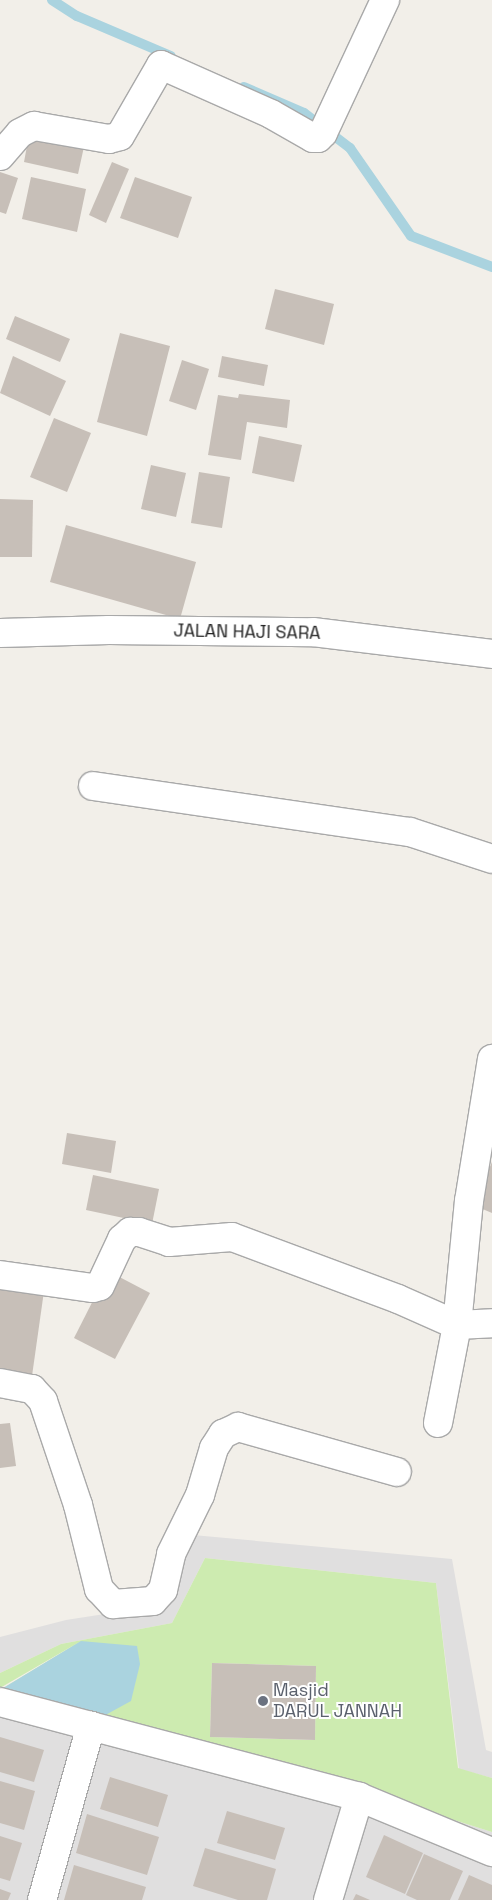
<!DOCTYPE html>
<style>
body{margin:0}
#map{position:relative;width:492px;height:1900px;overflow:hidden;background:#f2efe9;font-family:"Space Grotesk",sans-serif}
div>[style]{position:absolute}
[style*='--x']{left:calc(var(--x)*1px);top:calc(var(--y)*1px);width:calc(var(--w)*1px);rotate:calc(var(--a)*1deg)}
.residential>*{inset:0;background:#e0dfdf}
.grass>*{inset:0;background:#cdebb0}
.water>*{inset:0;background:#aad3df}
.stream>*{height:10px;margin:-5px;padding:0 5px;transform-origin:5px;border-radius:5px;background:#aad3df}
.building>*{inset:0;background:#c7bfb8}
.roads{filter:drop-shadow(1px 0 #a9a9a9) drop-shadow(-1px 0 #a9a9a9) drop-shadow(0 1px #a9a9a9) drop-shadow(0 -1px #a9a9a9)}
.minor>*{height:28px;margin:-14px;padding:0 14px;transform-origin:14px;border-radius:14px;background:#fff}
.dots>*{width:14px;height:14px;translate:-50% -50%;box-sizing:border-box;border:2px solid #fff;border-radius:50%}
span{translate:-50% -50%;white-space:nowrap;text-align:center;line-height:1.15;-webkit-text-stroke:4px #fff;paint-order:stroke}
.street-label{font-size:18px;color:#222}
.worship-label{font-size:18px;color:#5b616d}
.left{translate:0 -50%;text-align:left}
</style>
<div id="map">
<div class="residential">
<i style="clip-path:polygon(193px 1535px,452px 1559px,486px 1750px,492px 1752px,492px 1778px,459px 1769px,436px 1583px,205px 1558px,172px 1623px,61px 1644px,0 1673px,0 1637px,66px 1620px,169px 1604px)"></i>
<i style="clip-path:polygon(0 1697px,238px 1752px,492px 1832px,492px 1900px,0 1900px)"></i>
</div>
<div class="grass">
<i style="clip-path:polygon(evenodd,205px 1558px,436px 1583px,458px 1768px,492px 1778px,492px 1832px,238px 1752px,0 1690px,81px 1641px,0 1688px,0 1673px,61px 1644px,172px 1623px,205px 1558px,212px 1663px,316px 1666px,315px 1740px,210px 1737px,212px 1663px)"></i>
</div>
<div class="water">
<i style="clip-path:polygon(81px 1641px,137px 1646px,140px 1664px,131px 1701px,100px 1718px,0 1690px)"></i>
</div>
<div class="stream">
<i style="--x:52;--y:0;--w:30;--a:33"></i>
<i style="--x:77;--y:16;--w:102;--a:23.1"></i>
<i style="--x:244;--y:87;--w:65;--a:23.4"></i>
<i style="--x:304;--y:113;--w:58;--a:37.3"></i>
<i style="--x:350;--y:148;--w:107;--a:55.3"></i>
<i style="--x:411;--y:236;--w:87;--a:20.9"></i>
</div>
<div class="building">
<i style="clip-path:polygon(30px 130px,85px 142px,78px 174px,24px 162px)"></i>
<i style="clip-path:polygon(112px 162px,129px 169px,106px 223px,89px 215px)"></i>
<i style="clip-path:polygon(0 172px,18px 178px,6px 214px,0 212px)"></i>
<i style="clip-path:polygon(31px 177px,86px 189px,77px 232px,22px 219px)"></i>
<i style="clip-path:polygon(135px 177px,192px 197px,178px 238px,120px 218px)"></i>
<i style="clip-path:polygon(275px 289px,334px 304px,324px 345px,265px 329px)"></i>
<i style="clip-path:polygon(15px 316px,70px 339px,60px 362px,6px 339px)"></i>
<i style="clip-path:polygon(120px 333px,170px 346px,147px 436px,97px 422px)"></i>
<i style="clip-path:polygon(13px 356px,66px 381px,50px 416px,0 393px)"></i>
<i style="clip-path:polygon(222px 356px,268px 365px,264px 386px,218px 377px)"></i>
<i style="clip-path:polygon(182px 360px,209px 369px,196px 410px,169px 401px)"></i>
<i style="clip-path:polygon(239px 394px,290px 400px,287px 428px,247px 422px,241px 460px,208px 455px,218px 395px,238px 398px)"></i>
<i style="clip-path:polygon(54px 418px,91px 433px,67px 492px,30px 477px)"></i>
<i style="clip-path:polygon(259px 436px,302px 445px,294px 482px,252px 473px)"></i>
<i style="clip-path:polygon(151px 465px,186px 473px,176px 517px,141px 509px)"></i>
<i style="clip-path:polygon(199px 472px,230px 477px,222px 528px,191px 523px)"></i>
<i style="clip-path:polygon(0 499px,33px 500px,32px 557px,0 557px)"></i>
<i style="clip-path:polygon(66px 525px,196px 562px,180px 619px,50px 582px)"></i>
<i style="clip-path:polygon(67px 1133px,116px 1141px,111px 1173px,62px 1164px)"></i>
<i style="clip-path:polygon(492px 1162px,492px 1213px,473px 1205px)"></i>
<i style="clip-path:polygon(93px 1175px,159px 1189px,152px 1224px,86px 1210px)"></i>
<i style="clip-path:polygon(108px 1271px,150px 1293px,115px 1359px,74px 1338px)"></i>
<i style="clip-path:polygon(0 1284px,44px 1291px,31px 1383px,0 1378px)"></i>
<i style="clip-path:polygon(10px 1423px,16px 1466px,0 1468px,0 1424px)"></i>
<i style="clip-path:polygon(212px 1663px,316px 1666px,315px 1740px,210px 1737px)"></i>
<i style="clip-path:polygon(0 1737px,44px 1750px,34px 1782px,0 1772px)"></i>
<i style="clip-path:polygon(110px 1777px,168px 1795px,158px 1827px,100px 1809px)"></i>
<i style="clip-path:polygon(0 1781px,35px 1791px,24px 1830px,0 1823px)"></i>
<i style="clip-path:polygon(227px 1811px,285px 1828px,275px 1860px,217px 1843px)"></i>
<i style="clip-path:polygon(87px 1814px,159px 1837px,147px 1875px,76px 1853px)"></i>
<i style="clip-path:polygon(384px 1835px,423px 1853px,405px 1894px,366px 1877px)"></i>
<i style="clip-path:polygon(0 1836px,22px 1843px,10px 1881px,0 1878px)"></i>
<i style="clip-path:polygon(205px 1848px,276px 1869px,267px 1900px,238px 1900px,193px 1886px)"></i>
<i style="clip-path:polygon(424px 1854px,463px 1871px,450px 1900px,417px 1900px,406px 1895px)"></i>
<i style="clip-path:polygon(74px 1865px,146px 1887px,142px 1900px,64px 1900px)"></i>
<i style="clip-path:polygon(469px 1875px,492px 1885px,492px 1900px,458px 1900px)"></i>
<i style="clip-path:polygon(0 1889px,11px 1893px,8px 1900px,0 1900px)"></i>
<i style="clip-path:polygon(356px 1894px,370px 1900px,353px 1900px)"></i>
</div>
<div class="roads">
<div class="minor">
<i style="--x:0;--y:156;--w:30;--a:-49"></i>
<i style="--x:20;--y:133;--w:16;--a:-27"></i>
<i style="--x:34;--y:126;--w:76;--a:9.8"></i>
<i style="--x:109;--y:139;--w:11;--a:-15"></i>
<i style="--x:120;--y:136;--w:82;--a:-60"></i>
<i style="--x:161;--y:65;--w:120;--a:24"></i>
<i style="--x:271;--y:114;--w:48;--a:29.7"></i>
<i style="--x:313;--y:138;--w:5;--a:0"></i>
<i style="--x:318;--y:138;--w:7;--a:-45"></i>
<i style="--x:323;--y:133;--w:147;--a:-65"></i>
<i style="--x:0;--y:633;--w:109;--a:-1.6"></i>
<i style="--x:109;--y:630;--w:204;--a:0.6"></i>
<i style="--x:313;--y:632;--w:180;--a:7"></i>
<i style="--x:93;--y:786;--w:320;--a:8.3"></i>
<i style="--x:410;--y:832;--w:86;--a:18.2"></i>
<i style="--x:0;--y:1275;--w:94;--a:8"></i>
<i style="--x:93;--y:1288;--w:7;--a:-16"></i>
<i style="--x:100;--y:1286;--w:52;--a:-64.9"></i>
<i style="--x:122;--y:1239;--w:11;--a:-41"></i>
<i style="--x:130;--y:1232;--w:9;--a:0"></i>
<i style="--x:139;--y:1232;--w:32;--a:18"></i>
<i style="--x:169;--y:1242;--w:63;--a:-4.5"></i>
<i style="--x:232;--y:1237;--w:177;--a:20.5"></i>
<i style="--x:398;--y:1299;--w:64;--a:23.8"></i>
<i style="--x:457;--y:1325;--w:35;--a:-3"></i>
<i style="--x:0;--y:1383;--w:33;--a:11"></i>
<i style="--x:32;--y:1389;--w:16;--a:47"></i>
<i style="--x:43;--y:1401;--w:110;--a:71.4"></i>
<i style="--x:78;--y:1505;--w:87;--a:76"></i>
<i style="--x:99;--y:1589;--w:21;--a:47"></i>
<i style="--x:113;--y:1604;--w:40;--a:-4.3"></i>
<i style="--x:153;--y:1601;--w:15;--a:-48"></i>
<i style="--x:163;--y:1590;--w:37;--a:-77"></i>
<i style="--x:171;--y:1554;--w:66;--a:-63.8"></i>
<i style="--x:200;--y:1495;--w:49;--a:-73.4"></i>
<i style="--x:214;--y:1448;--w:17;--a:-57"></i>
<i style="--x:223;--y:1434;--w:17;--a:-25"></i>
<i style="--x:238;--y:1427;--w:165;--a:15.8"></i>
<i style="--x:438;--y:1423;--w:100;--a:-79"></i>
<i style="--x:457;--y:1325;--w:125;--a:-84.5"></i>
<i style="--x:469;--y:1201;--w:144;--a:-80.8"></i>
<i style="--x:0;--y:1702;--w:371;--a:14.8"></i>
<i style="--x:359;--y:1797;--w:144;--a:22.5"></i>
<i style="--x:42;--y:1900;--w:181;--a:-74.3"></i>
<i style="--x:328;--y:1900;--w:108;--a:-73.2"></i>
</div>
</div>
<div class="dots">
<i style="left:263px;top:1701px;background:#6b7280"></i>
</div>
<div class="street-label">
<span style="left:247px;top:632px;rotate:1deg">JALAN HAJI SARA</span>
</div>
<div class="worship-label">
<span class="left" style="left:273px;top:1701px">Masjid<br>DARUL JANNAH</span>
</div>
</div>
